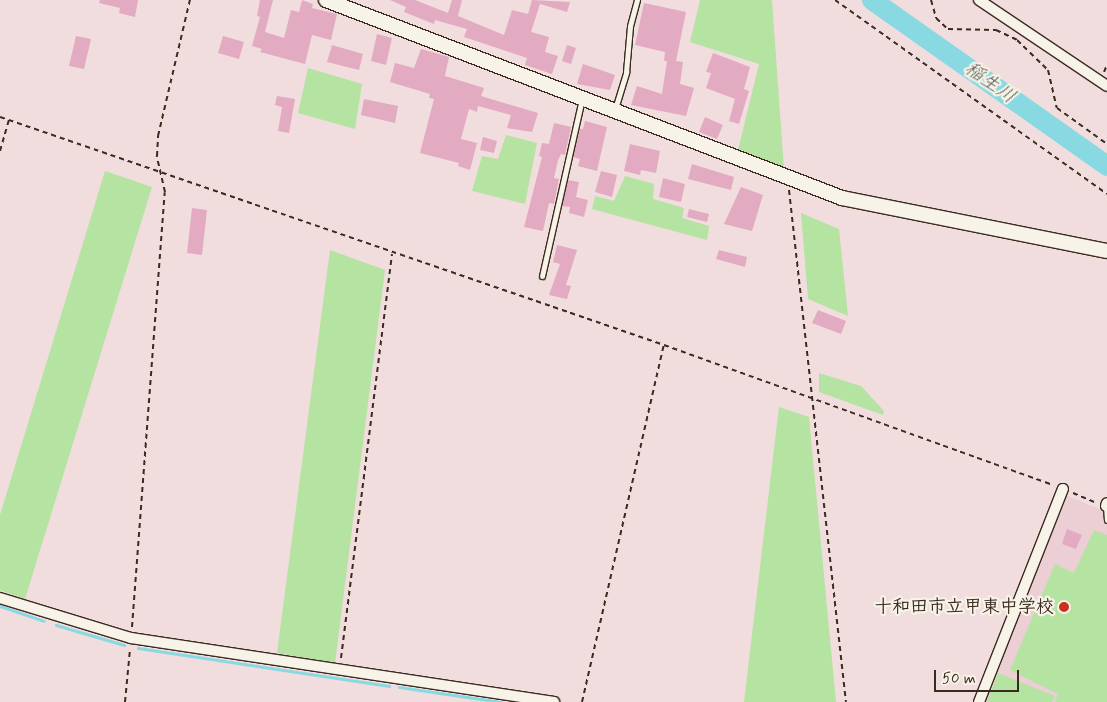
<!DOCTYPE html>
<meta charset="utf-8">
<style>
body{margin:0}
#map{position:relative;width:1107px;height:702px;overflow:hidden;background:#f1dddd;font-family:Mynerve,"Klee One",sans-serif}
div>[style]{position:absolute}
[style*='--x']{left:calc(var(--x)*1px);top:calc(var(--y)*1px);width:calc(var(--w)*1px);rotate:calc(var(--a)*1deg)}
.built>*{inset:0;background:#ecced5}
.green>*{inset:0;background:#b4e3a2}
.stream>*{height:3px;margin:-1.5px;padding:0 1.5px;transform-origin:1.5px;border-radius:1.5px;background:#89d9e3}
.river>*{height:20px;margin:-10px;padding:0 10px;transform-origin:10px;border-radius:10px;background:#89d9e3}
.building>*{inset:0;background:#e2abc2}
.path>*{height:2px;margin-top:-1px;transform-origin:0;background:repeating-linear-gradient(90deg,#3b2a1e 0 5px,transparent 0 9px)}
.roads{filter:drop-shadow(1px 0 #3b2a1e) drop-shadow(-1px 0 #3b2a1e) drop-shadow(0 1px #3b2a1e) drop-shadow(0 -1px #3b2a1e)}
.service>*{height:5px;margin:-2.5px;padding:0 2.5px;transform-origin:2.5px;border-radius:2.5px;background:#f7f3e8}
.minor>*{height:10px;margin:-5px;padding:0 5px;transform-origin:5px;border-radius:5px;background:#f7f3e8}
.tertiary>*{height:14px;margin:-7px;padding:0 7px;transform-origin:7px;border-radius:7px;background:#f7f3e8}
.dots>*{width:14px;height:14px;translate:-50% -50%;box-sizing:border-box;border:2px solid #f7f3e8;border-radius:50%}
span{translate:-50% -50%;white-space:nowrap;text-align:center;line-height:1.15;-webkit-text-stroke:4.5px #f7f3e8;paint-order:stroke}
.poi-label{font-size:18px;color:#3b2a1e;font-weight:700}
.right{translate:-100% -50%;text-align:right}
.water-label{font-size:19px;color:#4e564f;font-style:italic}
.scale{position:absolute;left:934px;top:670px;width:85px;height:22px;box-sizing:border-box;border:2px solid #3b2a1e;border-top:0;padding-left:6px;font-size:15px;line-height:18px;white-space:nowrap;color:#3b2a1e;-webkit-text-stroke:4px #f7f3e8;paint-order:stroke}
</style>
<div id="map">
<div class="built">
<i style="clip-path:polygon(1065px 495px,1107px 512px,1107px 702px,985px 702px,1060px 501px)"></i>
</div>
<div class="green">
<i style="clip-path:polygon(700px 0,772px 0,784px 170px,738px 150px,759px 64px,690px 42px)"></i>
<i style="clip-path:polygon(308px 68px,362px 84px,355px 129px,298px 113px)"></i>
<i style="clip-path:polygon(506px 135px,537px 143px,525px 204px,472px 191px,482px 156px,498px 159px)"></i>
<i style="clip-path:polygon(105px 171px,152px 187px,25px 599px,0 590px,0 515px)"></i>
<i style="clip-path:polygon(625px 176px,654px 184px,653px 199px,684px 208px,682px 218px,709px 226px,707px 240px,592px 209px,595px 196px,614px 201px)"></i>
<i style="clip-path:polygon(801px 213px,839px 229px,848px 316px,808px 299px)"></i>
<i style="clip-path:polygon(330px 250px,385px 270px,335px 663px,277px 653px)"></i>
<i style="clip-path:polygon(819px 373px,861px 386px,884px 411px,883px 415px,819px 392px)"></i>
<i style="clip-path:polygon(779px 407px,809px 417px,836px 702px,744px 702px)"></i>
<i style="clip-path:polygon(1094px 530px,1107px 535px,1107px 702px,1055px 702px,1058px 694px,1010px 670px,1055px 564px,1074px 573px)"></i>
<i style="clip-path:polygon(998px 673px,1055px 696px,1052px 702px,987px 702px)"></i>
</div>
<div class="stream">
<i style="--x:0;--y:606;--w:46;--a:18.8"></i>
<i style="--x:56;--y:625;--w:71;--a:16.4"></i>
<i style="--x:138;--y:648;--w:254;--a:8.6"></i>
<i style="--x:399;--y:687;--w:103;--a:8.4"></i>
</div>
<div class="river">
<i style="--x:872;--y:0;--w:288;--a:35.2"></i>
</div>
<div class="building">
<i style="clip-path:polygon(100px 0,138px 0,135px 17px,119px 13px,120px 8px,99px 3px)"></i>
<i style="clip-path:polygon(260px 0,273px 0,265px 32px,284px 38px,291px 10px,299px 12px,302px 0,313px 4px,312px 8px,337px 14px,331px 40px,312px 35px,305px 64px,260px 52px,262px 49px,252px 46px,260px 17px,257px 16px)"></i>
<i style="clip-path:polygon(390px 0,415px 0,448px 13px,452px 0,462px 0,458px 16px,504px 35px,512px 10px,528px 14px,532px 0,570px 2px,567px 12px,540px 4px,531px 32px,549px 37px,545px 52px,558px 56px,552px 74px,525px 65px,527px 58px,464px 37px,467px 29px,435px 20px,434px 24px,404px 12px,406px 7px)"></i>
<i style="clip-path:polygon(644px 3px,686px 12px,676px 61px,683px 62px,680px 84px,694px 88px,686px 116px,631px 105px,637px 86px,662px 94px,667px 61px,664px 61px,665px 52px,635px 45px)"></i>
<i style="clip-path:polygon(377px 34px,392px 38px,386px 65px,371px 61px)"></i>
<i style="clip-path:polygon(76px 36px,91px 39px,84px 69px,69px 66px)"></i>
<i style="clip-path:polygon(223px 36px,244px 42px,239px 59px,218px 53px)"></i>
<i style="clip-path:polygon(332px 45px,363px 54px,359px 70px,327px 62px)"></i>
<i style="clip-path:polygon(567px 45px,576px 48px,571px 64px,562px 61px)"></i>
<i style="clip-path:polygon(421px 49px,449px 57px,445px 76px,484px 88px,481px 96px,538px 113px,532px 132px,507px 128px,511px 115px,478px 106px,477px 112px,469px 109px,461px 139px,477px 143px,470px 170px,458px 166px,459px 163px,420px 153px,434px 99px,429px 98px,430px 94px,390px 82px,395px 63px,414px 68px)"></i>
<i style="clip-path:polygon(713px 53px,750px 67px,744px 89px,749px 91px,739px 124px,729px 121px,735px 99px,706px 88px,711px 73px,706px 72px)"></i>
<i style="clip-path:polygon(583px 64px,615px 75px,610px 90px,577px 84px)"></i>
<i style="clip-path:polygon(277px 96px,295px 99px,289px 133px,278px 131px,282px 107px,275px 105px)"></i>
<i style="clip-path:polygon(364px 99px,398px 106px,395px 123px,361px 115px)"></i>
<i style="clip-path:polygon(705px 117px,723px 125px,717px 139px,699px 132px)"></i>
<i style="clip-path:polygon(585px 121px,607px 127px,597px 171px,578px 166px,580px 159px,573px 157px,580px 129px,583px 129px)"></i>
<i style="clip-path:polygon(554px 123px,571px 127px,565px 155px,561px 154px,558px 160px,554px 178px,559px 179px,554px 204px,549px 203px,543px 231px,524px 227px,542px 157px,539px 156px,542px 143px,549px 144px)"></i>
<i style="clip-path:polygon(483px 137px,497px 141px,494px 153px,480px 150px)"></i>
<i style="clip-path:polygon(630px 144px,660px 151px,656px 173px,641px 170px,640px 175px,624px 171px)"></i>
<i style="clip-path:polygon(692px 164px,734px 177px,731px 190px,688px 179px)"></i>
<i style="clip-path:polygon(601px 171px,617px 175px,612px 197px,595px 192px)"></i>
<i style="clip-path:polygon(663px 178px,685px 184px,681px 202px,659px 197px)"></i>
<i style="clip-path:polygon(568px 180px,579px 182px,576px 197px,588px 200px,584px 217px,569px 213px,570px 207px,562px 206px)"></i>
<i style="clip-path:polygon(741px 187px,763px 195px,752px 231px,724px 224px)"></i>
<i style="clip-path:polygon(192px 208px,207px 210px,202px 255px,187px 253px)"></i>
<i style="clip-path:polygon(689px 209px,709px 214px,707px 222px,687px 217px)"></i>
<i style="clip-path:polygon(557px 245px,577px 250px,566px 285px,571px 286px,567px 299px,549px 295px,560px 264px,553px 262px)"></i>
<i style="clip-path:polygon(719px 250px,747px 257px,745px 267px,716px 259px)"></i>
<i style="clip-path:polygon(818px 310px,846px 321px,841px 334px,812px 323px)"></i>
<i style="clip-path:polygon(1067px 529px,1082px 535px,1076px 549px,1062px 544px)"></i>
</div>
<div class="path">
<i style="--x:835;--y:0;--w:334;--a:35.5"></i>
<i style="--x:931;--y:0;--w:19;--a:74"></i>
<i style="--x:936;--y:18;--w:16;--a:43"></i>
<i style="--x:948;--y:29;--w:48;--a:1.2"></i>
<i style="--x:996;--y:30;--w:23;--a:25"></i>
<i style="--x:1017;--y:40;--w:43;--a:44.1"></i>
<i style="--x:1048;--y:70;--w:39;--a:77"></i>
<i style="--x:1057;--y:108;--w:62;--a:35.8"></i>
<i style="--x:1104;--y:72;--w:8;--a:-67"></i>
<i style="--x:0;--y:117;--w:702;--a:18.95"></i>
<i style="--x:664;--y:345;--w:412;--a:19.8"></i>
<i style="--x:0;--y:151;--w:32;--a:-74"></i>
<i style="--x:789;--y:190;--w:515;--a:83.65"></i>
<i style="--x:1073;--y:493;--w:26;--a:23"></i>
<i style="--x:132;--y:627;--w:436;--a:-85.7"></i>
<i style="--x:165;--y:192;--w:37;--a:-103"></i>
<i style="--x:157;--y:156;--w:20;--a:-87"></i>
<i style="--x:158;--y:136;--w:140;--a:-76.8"></i>
<i style="--x:341;--y:658;--w:407;--a:-82.8"></i>
<i style="--x:125;--y:702;--w:53;--a:-84.6"></i>
<i style="--x:582;--y:702;--w:366;--a:-77.1"></i>
</div>
<div class="roads">
<div class="service">
<i style="--x:615;--y:109;--w:39;--a:-73"></i>
<i style="--x:626;--y:72;--w:46;--a:-85"></i>
<i style="--x:630;--y:26;--w:27;--a:-75"></i>
<i style="--x:542;--y:276;--w:181;--a:-77.3"></i>
<i style="--x:1106;--y:506;--w:14;--a:86"></i>
</div>
<div class="minor">
<i style="--x:979;--y:0;--w:154;--a:33.9"></i>
<i style="--x:1106;--y:506;--w:3;--a:-72"></i>
<i style="--x:0;--y:598;--w:137;--a:17"></i>
<i style="--x:131;--y:638;--w:428;--a:8.6"></i>
<i style="--x:979;--y:702;--w:229;--a:-68.5"></i>
</div>
<div class="tertiary">
<i style="--x:326;--y:0;--w:553;--a:20.99"></i>
<i style="--x:842;--y:198;--w:270;--a:11.3"></i>
</div>
</div>
<div class="dots">
<i style="left:1064px;top:607px;background:#c8321e"></i>
</div>
<div class="poi-label">
<span class="right" style="left:1054px;top:607px">十和田市立甲東中学校</span>
</div>
<div class="water-label">
<span style="left:990px;top:83px;rotate:35deg">稲生川</span>
</div>
<div class="scale">50 m</div>
</div>
